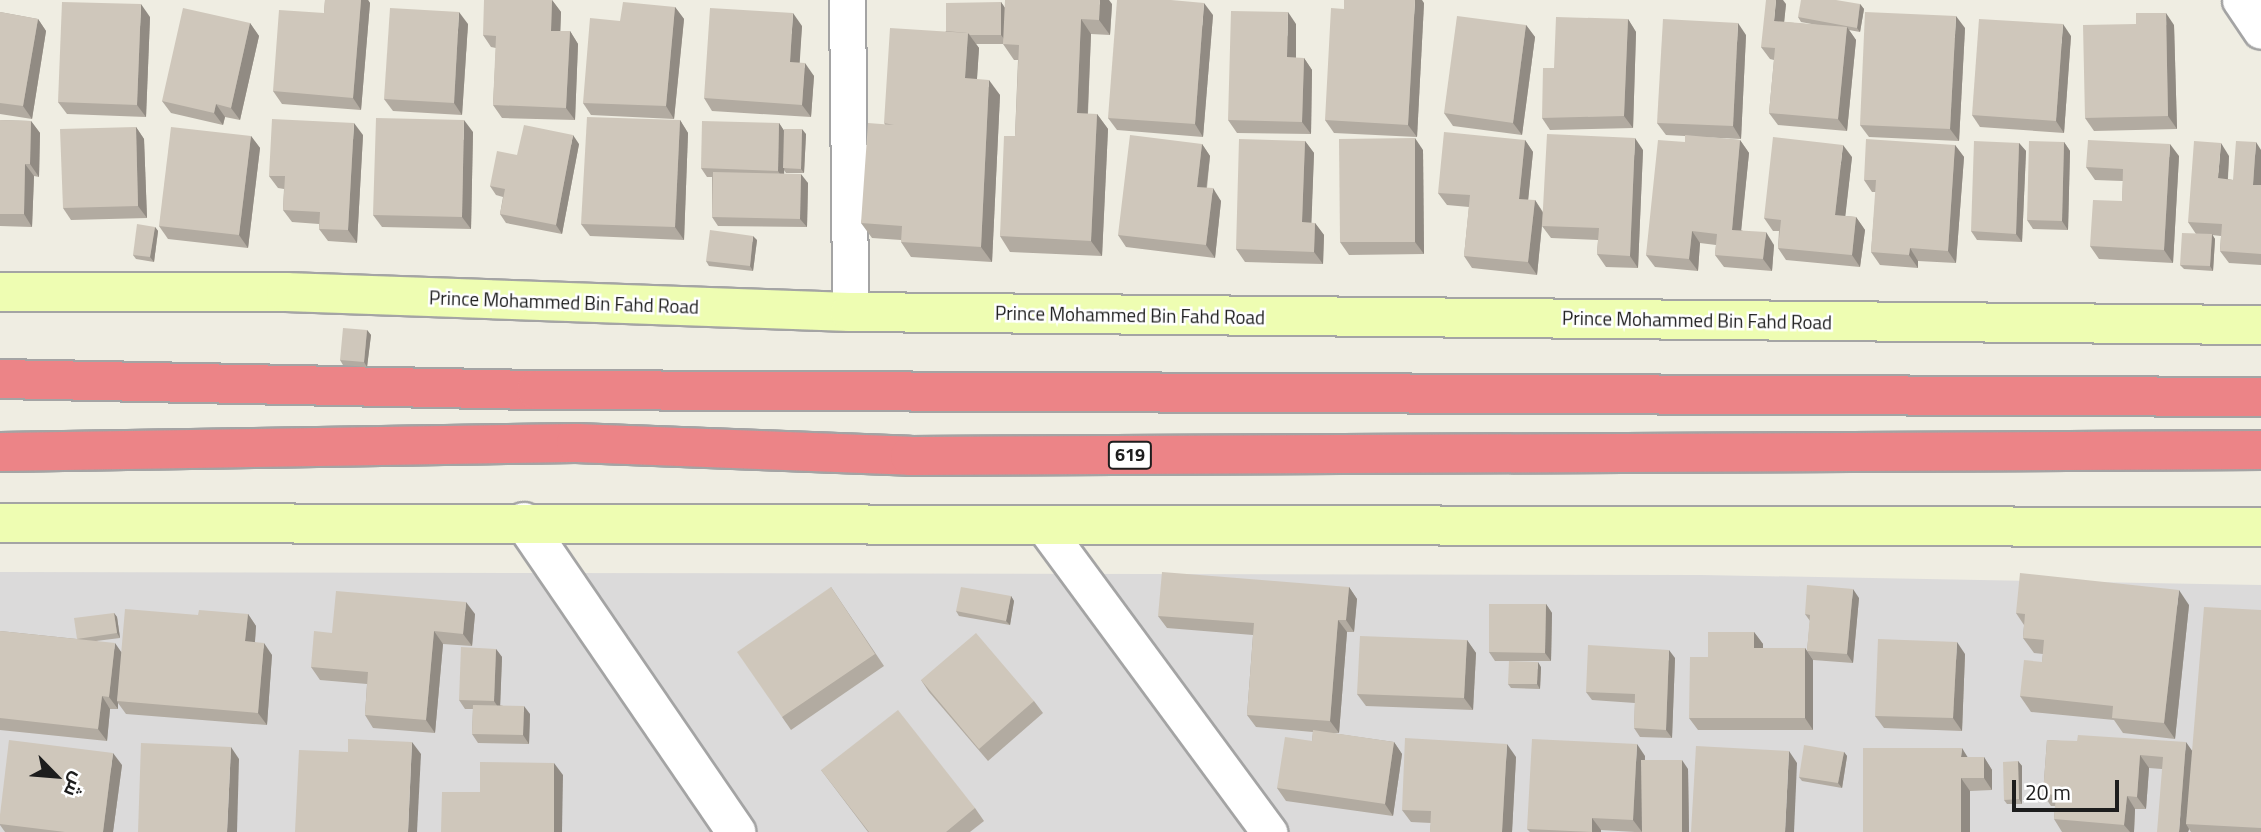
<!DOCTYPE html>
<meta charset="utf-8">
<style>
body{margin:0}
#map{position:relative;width:2261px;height:832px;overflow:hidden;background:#efede2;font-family:"Titillium Web",Cairo,sans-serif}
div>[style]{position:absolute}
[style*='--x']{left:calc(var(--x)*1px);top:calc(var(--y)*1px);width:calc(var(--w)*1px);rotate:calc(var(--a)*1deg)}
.residential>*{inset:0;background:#dbdada}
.roads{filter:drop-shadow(2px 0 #a4a4a4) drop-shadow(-2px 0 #a4a4a4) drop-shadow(0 2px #a4a4a4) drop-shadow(0 -2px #a4a4a4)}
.minor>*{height:35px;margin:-17.5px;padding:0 17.5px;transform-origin:17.5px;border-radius:17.5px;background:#fff}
.tertiary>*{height:38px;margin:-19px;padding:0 19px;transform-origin:19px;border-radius:19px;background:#fff}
.secondary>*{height:38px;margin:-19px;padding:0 19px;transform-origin:19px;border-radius:19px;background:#eefdb2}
.motorway>*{height:38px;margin:-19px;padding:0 19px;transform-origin:19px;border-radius:19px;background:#ec8487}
.wall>*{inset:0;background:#b2aba1}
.shaded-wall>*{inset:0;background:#918b83}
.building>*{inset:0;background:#cfc7bb}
span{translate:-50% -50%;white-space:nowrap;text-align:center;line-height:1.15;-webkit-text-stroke:5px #fff;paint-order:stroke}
.shield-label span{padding:2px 5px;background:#fff;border:2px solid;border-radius:5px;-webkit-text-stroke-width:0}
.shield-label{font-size:18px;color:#1d1d1d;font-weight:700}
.street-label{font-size:19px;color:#1d1d1d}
.north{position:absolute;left:21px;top:741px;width:70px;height:70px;-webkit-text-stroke:5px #fff;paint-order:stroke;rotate:115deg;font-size:19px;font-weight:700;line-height:28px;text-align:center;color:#1d1d1d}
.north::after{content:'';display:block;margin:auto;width:24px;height:32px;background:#1d1d1d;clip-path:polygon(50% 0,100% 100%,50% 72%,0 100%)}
.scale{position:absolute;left:2012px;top:780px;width:107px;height:32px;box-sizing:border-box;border:4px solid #1d1d1d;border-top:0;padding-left:9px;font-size:21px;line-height:24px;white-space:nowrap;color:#1d1d1d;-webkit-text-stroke:5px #fff;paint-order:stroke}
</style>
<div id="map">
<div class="residential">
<i style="clip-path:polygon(0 572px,1702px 575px,2261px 585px,2261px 832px,0 832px)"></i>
</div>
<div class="roads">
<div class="minor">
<i style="--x:847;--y:0;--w:312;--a:89.4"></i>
<i style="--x:2240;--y:0;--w:37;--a:56"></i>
<i style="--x:1045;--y:528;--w:378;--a:53.6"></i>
</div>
<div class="tertiary">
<i style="--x:524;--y:522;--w:376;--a:55.6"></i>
</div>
<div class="secondary">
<i style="--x:0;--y:292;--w:286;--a:0"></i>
<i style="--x:286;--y:292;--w:564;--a:2.03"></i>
<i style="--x:850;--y:312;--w:1411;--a:0.53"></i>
<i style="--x:0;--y:523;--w:2261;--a:0.1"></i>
</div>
<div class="motorway">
<i style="--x:0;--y:379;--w:536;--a:1.18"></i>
<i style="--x:536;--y:390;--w:1725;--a:0.23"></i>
<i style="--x:0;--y:452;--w:576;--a:-0.9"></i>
<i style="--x:576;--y:443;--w:334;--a:2.2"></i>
<i style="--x:910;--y:456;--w:1351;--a:-0.25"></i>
</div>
</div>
<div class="wall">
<i style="clip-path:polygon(325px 0,368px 0,370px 3px,361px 110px,282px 104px,273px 91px,324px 13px)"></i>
<i style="clip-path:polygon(552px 0,561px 12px,560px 31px,570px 31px,578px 44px,575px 120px,502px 118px,493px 105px,496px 48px,491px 47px,483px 35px)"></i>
<i style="clip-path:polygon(1001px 2px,1005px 8px,1112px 4px,1110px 35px,1091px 34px,1088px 114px,1097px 114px,1108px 129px,1102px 256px,1010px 252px,1000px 236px,1015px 136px,1018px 60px,1014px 60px,1003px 44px,976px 44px,979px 48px,977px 79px,1000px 95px,992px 262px,911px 257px,901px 242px,901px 240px,872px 238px,861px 223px,885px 124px,884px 123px,946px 31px)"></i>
<i style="clip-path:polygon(1424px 3px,1417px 137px,1334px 133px,1325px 120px)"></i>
<i style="clip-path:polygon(1786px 4px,1784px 22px,1817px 25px,1801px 22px,1798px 17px,1860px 4px,1864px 9px,1860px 32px,1849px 30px,1856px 40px,1847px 131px,1778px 125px,1769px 113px,1774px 60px,1770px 59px,1761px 47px)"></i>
<i style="clip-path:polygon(675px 7px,684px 19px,674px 119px,591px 115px,583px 103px,620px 21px)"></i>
<i style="clip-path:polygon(0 12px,38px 19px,46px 31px,32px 119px,0 114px)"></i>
<i style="clip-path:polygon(1213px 15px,1203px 137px,1117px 130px,1108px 118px)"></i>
<i style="clip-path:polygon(150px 17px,146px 117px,67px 114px,58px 102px)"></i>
<i style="clip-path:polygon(1628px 19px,1636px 32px,1633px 128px,1550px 130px,1542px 118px)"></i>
<i style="clip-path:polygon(250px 23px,259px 36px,240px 120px,225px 117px,223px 125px,171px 113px,162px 101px)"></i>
<i style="clip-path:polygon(468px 24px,462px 115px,393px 111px,384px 99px)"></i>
<i style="clip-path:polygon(1296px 24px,1296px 58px,1304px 58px,1312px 70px,1311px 134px,1237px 133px,1228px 120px)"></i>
<i style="clip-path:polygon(2136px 24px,2174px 25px,2177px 129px,2094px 131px,2085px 118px)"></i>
<i style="clip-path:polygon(1526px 25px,1535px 37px,1522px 135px,1453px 126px,1444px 113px)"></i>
<i style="clip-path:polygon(802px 26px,799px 63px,814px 76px,811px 117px,712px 111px,704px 98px)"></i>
<i style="clip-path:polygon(1965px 28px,1959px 141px,1869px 137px,1860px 125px)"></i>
<i style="clip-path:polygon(1746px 35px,1741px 139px,1700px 137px,1740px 140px,1749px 153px,1741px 230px,1774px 245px,1772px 271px,1724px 267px,1715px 255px,1716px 245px,1700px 243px,1698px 271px,1655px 267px,1646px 255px,1685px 142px,1685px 136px,1666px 135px,1657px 123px)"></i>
<i style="clip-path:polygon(2071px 36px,2064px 133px,1980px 127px,1972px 115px)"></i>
<i style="clip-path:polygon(0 120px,31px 121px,40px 133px,39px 177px,34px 176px,32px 227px,0 226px)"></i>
<i style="clip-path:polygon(680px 120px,688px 133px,684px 240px,590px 236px,581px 224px)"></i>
<i style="clip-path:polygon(779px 123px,784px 131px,806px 134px,804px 173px,786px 173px,784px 170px,784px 174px,808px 183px,807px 227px,718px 226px,712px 217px,712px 177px,707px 177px,701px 168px)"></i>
<i style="clip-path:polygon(136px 127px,144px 139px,147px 218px,71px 220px,63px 208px)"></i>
<i style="clip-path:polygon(473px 132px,471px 229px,382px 227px,373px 215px)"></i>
<i style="clip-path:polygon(363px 135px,357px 243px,328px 241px,319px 229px,319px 224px,292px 222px,283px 210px,284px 189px,278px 188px,269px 176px)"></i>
<i style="clip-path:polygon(251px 136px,260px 148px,248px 248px,168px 239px,159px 226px)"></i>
<i style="clip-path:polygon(1525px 140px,1533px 152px,1528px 200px,1535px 200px,1543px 212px,1643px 150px,1638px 268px,1606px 267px,1597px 254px,1598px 240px,1551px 238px,1542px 226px,1537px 275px,1472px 268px,1464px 256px,1469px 207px,1447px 205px,1438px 193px)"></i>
<i style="clip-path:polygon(1305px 141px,1314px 153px,1311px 223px,1315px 223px,1324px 235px,1323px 264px,1245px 262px,1236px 249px)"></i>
<i style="clip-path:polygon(2064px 142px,2070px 151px,2068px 230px,2033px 229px,2027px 220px)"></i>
<i style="clip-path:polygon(2019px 143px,2026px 151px,2022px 242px,1977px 240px,1971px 231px)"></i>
<i style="clip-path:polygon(579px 144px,562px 234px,506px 223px,500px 214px,503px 197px,496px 195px,490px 186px,517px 155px)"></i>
<i style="clip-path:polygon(1202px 144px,1210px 156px,1207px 188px,1221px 201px,1215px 258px,1126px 247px,1118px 235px)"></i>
<i style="clip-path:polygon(1955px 145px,1964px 157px,1956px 263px,1918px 261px,1918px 268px,1880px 265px,1871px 252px,1876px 192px,1872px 192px,1864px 180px)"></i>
<i style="clip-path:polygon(1423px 150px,1424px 254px,1349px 255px,1340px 242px)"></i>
<i style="clip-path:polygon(2261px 150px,2261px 265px,2229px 263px,2220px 251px,2221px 236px,2212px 235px,2215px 239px,2213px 271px,2184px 269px,2180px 265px,2196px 234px,2188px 222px,2229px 156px,2228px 179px,2233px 180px)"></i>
<i style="clip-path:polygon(2179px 156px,2173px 263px,2099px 259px,2090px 246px,2122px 201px,2123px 181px,2095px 180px,2086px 167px)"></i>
<i style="clip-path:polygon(1852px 157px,1845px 216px,1856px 217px,1865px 230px,1860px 267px,1786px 260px,1778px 248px,1779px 231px,1773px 231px,1764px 218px)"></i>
<i style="clip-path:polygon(155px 227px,158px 231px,154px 262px,136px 259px,133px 255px)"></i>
<i style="clip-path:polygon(757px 240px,753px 271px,709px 266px,706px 261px)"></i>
<i style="clip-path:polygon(367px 330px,371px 335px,367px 367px,343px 365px,340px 360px)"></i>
<i style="clip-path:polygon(831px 587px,884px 666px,791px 730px,782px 717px)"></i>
<i style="clip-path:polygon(1349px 587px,1357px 599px,1354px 632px,1347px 632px,1339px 733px,1331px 733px,1394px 742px,1402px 754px,1393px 816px,1286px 801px,1277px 788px,1312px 741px,1313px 732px,1256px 727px,1247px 715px,1253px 635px,1167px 628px,1158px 616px)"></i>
<i style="clip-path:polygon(1011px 596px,1014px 601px,1010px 625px,959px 616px,956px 611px)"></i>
<i style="clip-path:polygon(1859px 598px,1853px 663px,1813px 660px,1807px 651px,1810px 621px,1805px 614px)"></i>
<i style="clip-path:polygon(1546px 604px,1552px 613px,1551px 661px,1495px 661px,1489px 652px)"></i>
<i style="clip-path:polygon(2189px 605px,2175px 739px,2123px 733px,2114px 720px,2031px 712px,2020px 696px,2042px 662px,2043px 654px,2034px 653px,2023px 638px,2024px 625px,2016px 613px)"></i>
<i style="clip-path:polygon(2261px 610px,2261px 832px,2191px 832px,2189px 829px,2188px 832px,2162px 769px,2149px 768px,2146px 809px,2135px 809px,2134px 832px,2062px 832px,2054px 819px,2055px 806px,2051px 806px,2043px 794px,2047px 740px,2192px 751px)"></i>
<i style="clip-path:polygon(114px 613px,117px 617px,120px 638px,96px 641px,121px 652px,198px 615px,248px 614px,256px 626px,255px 642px,272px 655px,267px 725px,126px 714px,118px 703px,118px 709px,110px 709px,107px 741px,0 730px,0 631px,77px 639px)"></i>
<i style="clip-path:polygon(475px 614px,472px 646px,443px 644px,435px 733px,373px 728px,365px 715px,367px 684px,320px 680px,311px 667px,332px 633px)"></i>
<i style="clip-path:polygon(1754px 632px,1763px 644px,1763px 648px,1805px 648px,1813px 660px,1813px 730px,1698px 730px,1689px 718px,1708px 657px)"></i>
<i style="clip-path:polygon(1467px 640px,1476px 653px,1473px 710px,1366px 706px,1357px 694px)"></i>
<i style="clip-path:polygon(496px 649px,502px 657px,500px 705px,530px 714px,529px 744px,478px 743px,472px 734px,473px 709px,465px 709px,459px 700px)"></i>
<i style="clip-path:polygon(1965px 654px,1962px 731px,1884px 728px,1875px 716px)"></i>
<i style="clip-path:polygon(1675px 658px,1672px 738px,1640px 737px,1634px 728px,1635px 703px,1592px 700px,1586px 692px)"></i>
<i style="clip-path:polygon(1541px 667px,1540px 689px,1511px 688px,1508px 684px)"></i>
<i style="clip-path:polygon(921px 680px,1034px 701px,1043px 713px,988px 761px,929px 692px)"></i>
<i style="clip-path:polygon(1844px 752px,1847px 756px,1842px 788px,1802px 781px,1799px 777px)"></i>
<i style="clip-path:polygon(1645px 756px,1645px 760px,1688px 769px,1689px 832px,1635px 832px,1601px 830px,1601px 832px,1530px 832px,1527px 829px)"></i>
<i style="clip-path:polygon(1516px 757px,1512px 832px,1430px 832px,1431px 823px,1411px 822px,1402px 810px)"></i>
<i style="clip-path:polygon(1968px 757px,1984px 757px,1992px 770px,1992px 790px,1970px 791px,1863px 832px)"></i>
<i style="clip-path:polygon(2018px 761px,2022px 766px,2022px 804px,2007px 804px,2004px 800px)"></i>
<i style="clip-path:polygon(122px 765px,113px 832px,5px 832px,0 825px,0 815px)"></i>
<i style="clip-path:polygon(821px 770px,975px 808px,984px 821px,970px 832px,868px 832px)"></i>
</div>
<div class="shaded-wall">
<i style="clip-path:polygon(361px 0,368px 0,370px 3px,361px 110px,353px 98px)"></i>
<i style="clip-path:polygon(552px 0,561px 12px,560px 43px,551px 31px)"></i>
<i style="clip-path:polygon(1100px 0,1109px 0,1112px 4px,1110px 35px,1099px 20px)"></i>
<i style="clip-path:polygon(1415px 0,1422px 0,1424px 3px,1417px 137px,1408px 125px)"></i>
<i style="clip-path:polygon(1776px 0,1783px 0,1786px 4px,1783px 33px,1774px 21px)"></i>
<i style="clip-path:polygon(1001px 2px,1007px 11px,1007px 43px,1001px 35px)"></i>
<i style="clip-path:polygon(1204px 3px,1213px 15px,1203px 137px,1195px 124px)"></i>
<i style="clip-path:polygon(141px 4px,150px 17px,146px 117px,137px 105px)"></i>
<i style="clip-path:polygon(1860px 4px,1864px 9px,1860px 32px,1857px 28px)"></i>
<i style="clip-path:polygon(675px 7px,684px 19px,674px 119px,666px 106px)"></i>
<i style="clip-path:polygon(459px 12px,468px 24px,462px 115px,454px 103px)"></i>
<i style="clip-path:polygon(1288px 12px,1296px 24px,1296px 70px,1287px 57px)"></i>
<i style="clip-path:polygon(793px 13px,802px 26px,799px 74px,790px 62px)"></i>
<i style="clip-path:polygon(2166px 13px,2174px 25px,2177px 129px,2168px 116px)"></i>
<i style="clip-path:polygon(1956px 16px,1965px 28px,1959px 141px,1950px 129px)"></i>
<i style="clip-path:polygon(38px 19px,46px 31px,32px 119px,23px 106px)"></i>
<i style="clip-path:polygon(1081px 19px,1091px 34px,1087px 128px,1077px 113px)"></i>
<i style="clip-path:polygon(1628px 19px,1636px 32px,1633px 128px,1624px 116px)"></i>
<i style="clip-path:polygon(250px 23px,259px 36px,240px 120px,231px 108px)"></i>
<i style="clip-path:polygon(1738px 23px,1746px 35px,1741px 139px,1733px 126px)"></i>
<i style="clip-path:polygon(2063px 24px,2071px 36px,2064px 133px,2056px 121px)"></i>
<i style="clip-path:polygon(1526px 25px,1535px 37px,1522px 135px,1513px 123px)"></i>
<i style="clip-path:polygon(1847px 27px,1856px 40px,1847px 131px,1838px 119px)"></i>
<i style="clip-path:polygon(570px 31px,578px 44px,575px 120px,566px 108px)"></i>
<i style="clip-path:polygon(968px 33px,979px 48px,976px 93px,965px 78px)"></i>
<i style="clip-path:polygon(1304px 58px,1312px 70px,1311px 134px,1302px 122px)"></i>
<i style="clip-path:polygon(805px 63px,814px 76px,811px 117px,802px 105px)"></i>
<i style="clip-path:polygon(989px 80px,1000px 95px,992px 262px,981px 247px)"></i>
<i style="clip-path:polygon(216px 104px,225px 117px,223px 125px,214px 113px)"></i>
<i style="clip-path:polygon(1097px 114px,1108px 129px,1102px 256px,1091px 241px)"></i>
<i style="clip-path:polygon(464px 120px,473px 132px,471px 229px,462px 217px)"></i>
<i style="clip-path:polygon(680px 120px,688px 133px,684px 240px,675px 227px)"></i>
<i style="clip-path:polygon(31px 121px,40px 133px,39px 177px,30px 164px)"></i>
<i style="clip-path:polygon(354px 123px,363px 135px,357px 243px,348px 230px)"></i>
<i style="clip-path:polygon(779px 123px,785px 132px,784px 180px,778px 171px)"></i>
<i style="clip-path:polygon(136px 127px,144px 139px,147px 218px,138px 206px)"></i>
<i style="clip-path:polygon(802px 129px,806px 134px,804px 173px,801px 169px)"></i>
<i style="clip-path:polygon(573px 135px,579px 144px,562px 234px,556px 225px)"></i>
<i style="clip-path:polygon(251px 136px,260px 148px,248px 248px,239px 235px)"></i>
<i style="clip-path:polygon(1415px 138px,1423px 150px,1424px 254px,1415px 242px)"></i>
<i style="clip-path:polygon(1635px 138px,1643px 150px,1638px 268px,1630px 256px)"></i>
<i style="clip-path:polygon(1525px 140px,1533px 152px,1527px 211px,1519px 199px)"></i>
<i style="clip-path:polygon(1740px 140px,1749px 153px,1740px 242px,1732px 230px)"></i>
<i style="clip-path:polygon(1305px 141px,1314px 153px,1311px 235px,1302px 222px)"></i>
<i style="clip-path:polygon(2064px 142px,2070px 151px,2068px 230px,2062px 221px)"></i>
<i style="clip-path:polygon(2256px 142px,2261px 150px,2261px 197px,2253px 185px)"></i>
<i style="clip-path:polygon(2019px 143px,2026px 151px,2022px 242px,2016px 234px)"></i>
<i style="clip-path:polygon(2221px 143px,2229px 156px,2227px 191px,2218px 178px)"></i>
<i style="clip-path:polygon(1202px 144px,1210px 156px,1205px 199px,1197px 187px)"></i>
<i style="clip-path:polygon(2170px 144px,2179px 156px,2173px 263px,2164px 250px)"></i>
<i style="clip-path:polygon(1843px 145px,1852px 157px,1844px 228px,1835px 215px)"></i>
<i style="clip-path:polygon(1955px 145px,1964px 157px,1956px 263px,1948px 251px)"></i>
<i style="clip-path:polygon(25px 164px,34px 176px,32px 227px,24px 214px)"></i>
<i style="clip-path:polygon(801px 174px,808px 183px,807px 227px,800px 219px)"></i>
<i style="clip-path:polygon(1213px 188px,1221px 201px,1215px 258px,1206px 245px)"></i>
<i style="clip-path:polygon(1535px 200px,1543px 213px,1537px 275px,1528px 262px)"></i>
<i style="clip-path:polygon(1856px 217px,1865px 230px,1860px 267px,1852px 255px)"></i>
<i style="clip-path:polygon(1315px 223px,1324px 235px,1323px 264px,1314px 252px)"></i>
<i style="clip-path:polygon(155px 227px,158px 231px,154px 262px,150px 257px)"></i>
<i style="clip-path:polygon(1692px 231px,1700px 243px,1698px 271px,1689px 259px)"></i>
<i style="clip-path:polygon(1766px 232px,1774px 245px,1772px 271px,1763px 259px)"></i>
<i style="clip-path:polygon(2212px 234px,2215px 239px,2213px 271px,2210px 266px)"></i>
<i style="clip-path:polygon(753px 236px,757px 240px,753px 271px,750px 266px)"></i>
<i style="clip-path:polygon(1910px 248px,1918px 261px,1918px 268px,1909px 255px)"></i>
<i style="clip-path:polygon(367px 330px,371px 335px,367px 367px,364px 362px)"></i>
<i style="clip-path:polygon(1349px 587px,1357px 599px,1354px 632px,1346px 620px)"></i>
<i style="clip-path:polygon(1853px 589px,1859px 598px,1853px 663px,1847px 654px)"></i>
<i style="clip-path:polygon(2179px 590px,2189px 605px,2175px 739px,2164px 723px)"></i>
<i style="clip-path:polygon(1011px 596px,1014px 601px,1010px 625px,1006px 621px)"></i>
<i style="clip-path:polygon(466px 602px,475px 614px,472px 646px,463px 634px)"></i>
<i style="clip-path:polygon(1546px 604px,1552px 613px,1551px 661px,1545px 653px)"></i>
<i style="clip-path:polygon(114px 613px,117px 617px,120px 638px,117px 633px)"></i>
<i style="clip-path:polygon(248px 614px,256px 626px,254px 654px,245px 641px)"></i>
<i style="clip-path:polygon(1338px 620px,1347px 632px,1339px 733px,1330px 721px)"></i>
<i style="clip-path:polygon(434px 631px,443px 644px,435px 733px,426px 720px)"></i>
<i style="clip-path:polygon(1754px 632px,1763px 644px,1763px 660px,1754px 648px)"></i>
<i style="clip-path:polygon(1467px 640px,1476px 653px,1473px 710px,1464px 698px)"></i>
<i style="clip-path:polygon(1957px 642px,1965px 654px,1962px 731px,1953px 718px)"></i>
<i style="clip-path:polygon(115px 643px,124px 656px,117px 701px,118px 703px,118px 709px,109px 697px)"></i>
<i style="clip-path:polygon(264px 643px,272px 655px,267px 725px,258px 713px)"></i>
<i style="clip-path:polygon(1805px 648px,1813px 660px,1813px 730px,1805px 718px)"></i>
<i style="clip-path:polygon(496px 649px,502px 657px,500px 710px,494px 701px)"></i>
<i style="clip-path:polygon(1669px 650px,1675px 658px,1672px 738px,1666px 730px)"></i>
<i style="clip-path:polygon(1538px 662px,1541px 667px,1540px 689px,1537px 684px)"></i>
<i style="clip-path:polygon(102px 696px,110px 709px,107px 741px,98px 729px)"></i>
<i style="clip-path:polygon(524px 706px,530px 714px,529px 744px,523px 735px)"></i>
<i style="clip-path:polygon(412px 742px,421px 754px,417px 832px,408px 832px)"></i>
<i style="clip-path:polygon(1394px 742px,1402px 754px,1393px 816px,1385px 804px)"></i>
<i style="clip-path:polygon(2186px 742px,2195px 755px,2186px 824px,2189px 829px,2188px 832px,2179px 832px)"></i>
<i style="clip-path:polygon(1507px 744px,1516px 757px,1512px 832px,1502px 832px)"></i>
<i style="clip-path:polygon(1637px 744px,1645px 756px,1642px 832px,1633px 820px)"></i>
<i style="clip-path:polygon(231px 747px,239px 759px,237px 832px,227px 832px)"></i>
<i style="clip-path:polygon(1962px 748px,1970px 761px,1961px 757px)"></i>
<i style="clip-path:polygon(1789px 751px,1797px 763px,1794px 832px,1785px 832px)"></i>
<i style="clip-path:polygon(1844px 752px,1847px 756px,1842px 788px,1838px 783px)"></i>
<i style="clip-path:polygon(113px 753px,122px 765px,113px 832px,103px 832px)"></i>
<i style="clip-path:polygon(2140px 755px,2149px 768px,2146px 809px,2137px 797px)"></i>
<i style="clip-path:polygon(1984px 757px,1992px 770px,1992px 790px,1984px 778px)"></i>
<i style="clip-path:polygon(1682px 760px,1688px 769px,1689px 832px,1682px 832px)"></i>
<i style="clip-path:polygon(2018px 761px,2022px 766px,2022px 804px,2019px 799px)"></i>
<i style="clip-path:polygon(554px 763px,563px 775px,562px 832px,554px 832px)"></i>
<i style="clip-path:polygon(1961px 778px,1970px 791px,1970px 832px,1961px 832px)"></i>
<i style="clip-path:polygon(2127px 796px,2135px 809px,2134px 832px,2130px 832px,2124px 825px)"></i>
<i style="clip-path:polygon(1592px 818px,1601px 830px,1601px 832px,1592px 832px)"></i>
</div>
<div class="building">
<i style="clip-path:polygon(325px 0,361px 0,353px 98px,273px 91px,279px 10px,324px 13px)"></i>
<i style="clip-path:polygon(484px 0,552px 0,551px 31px,570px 31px,566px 108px,493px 105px,496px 36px,483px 35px)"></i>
<i style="clip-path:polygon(1005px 0,1100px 0,1099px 20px,1081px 19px,1077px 113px,1097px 114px,1091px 241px,1000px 236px,1004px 136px,1015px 136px,1019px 45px,1003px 44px)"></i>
<i style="clip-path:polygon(1117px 0,1171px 0,1204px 3px,1195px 124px,1108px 118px)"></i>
<i style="clip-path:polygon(1344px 0,1415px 0,1408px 125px,1325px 120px,1331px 8px,1344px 9px)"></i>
<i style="clip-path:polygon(1766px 0,1776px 0,1774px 21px,1847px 27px,1838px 119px,1769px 113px,1775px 48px,1761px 47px)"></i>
<i style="clip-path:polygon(1801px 0,1836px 0,1860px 4px,1857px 28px,1798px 17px)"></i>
<i style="clip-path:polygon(62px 2px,141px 4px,137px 105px,58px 102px)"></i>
<i style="clip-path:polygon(623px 2px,675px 7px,666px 106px,583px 103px,590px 18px,620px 21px)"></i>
<i style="clip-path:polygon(1001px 2px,1001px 35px,970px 35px,968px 33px,946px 31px,946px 3px)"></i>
<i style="clip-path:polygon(183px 8px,250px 23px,231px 108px,216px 104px,214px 113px,162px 101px)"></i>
<i style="clip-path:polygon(390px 8px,459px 12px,454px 103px,384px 99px)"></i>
<i style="clip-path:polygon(710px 8px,793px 13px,790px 62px,805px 63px,802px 105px,704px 98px)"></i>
<i style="clip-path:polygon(1231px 11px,1288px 12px,1287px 57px,1304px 58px,1302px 122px,1228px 120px)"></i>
<i style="clip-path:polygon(0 12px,38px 19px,23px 106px,0 103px)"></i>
<i style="clip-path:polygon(1865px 12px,1956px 16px,1950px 129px,1860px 125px)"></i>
<i style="clip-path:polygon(2136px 13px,2166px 13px,2168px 116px,2085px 118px,2083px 25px,2136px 24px)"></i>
<i style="clip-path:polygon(1457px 16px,1526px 25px,1513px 123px,1444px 113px)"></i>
<i style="clip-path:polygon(1556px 17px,1628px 19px,1624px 116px,1542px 118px,1543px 68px,1554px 68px)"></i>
<i style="clip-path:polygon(1663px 19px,1738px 23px,1733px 126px,1657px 123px)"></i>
<i style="clip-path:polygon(1979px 19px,2063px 24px,2056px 121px,1972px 115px)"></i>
<i style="clip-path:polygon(890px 28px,968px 33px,965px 78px,989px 80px,981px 247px,901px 242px,902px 226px,861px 223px,868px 123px,894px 125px,884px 123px)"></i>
<i style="clip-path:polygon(587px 117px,680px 120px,675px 227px,581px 224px)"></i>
<i style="clip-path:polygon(376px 118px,464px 120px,462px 217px,373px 215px)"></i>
<i style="clip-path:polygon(272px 119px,354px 123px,348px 230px,319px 229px,320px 212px,283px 210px,285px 176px,269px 176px)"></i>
<i style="clip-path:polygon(0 120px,31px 121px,30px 164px,25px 164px,24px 214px,0 214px)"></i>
<i style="clip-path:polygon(702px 121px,779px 123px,778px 171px,701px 168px)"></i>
<i style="clip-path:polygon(524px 125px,573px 135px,556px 225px,500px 214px,505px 189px,490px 186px,497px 151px,517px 155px)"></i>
<i style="clip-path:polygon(136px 127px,138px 206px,63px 208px,60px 129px)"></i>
<i style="clip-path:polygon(171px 127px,251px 136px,239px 235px,159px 226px)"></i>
<i style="clip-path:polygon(784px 129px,802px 129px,801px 169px,783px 168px)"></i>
<i style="clip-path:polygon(1444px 132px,1525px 140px,1519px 199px,1535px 200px,1528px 262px,1464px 256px,1470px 195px,1438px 193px)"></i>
<i style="clip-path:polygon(1547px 134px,1635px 138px,1630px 256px,1597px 254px,1599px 228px,1542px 226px)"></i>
<i style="clip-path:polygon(1130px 135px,1202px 144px,1197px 187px,1213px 188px,1206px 245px,1118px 235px)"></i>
<i style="clip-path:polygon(1685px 135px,1740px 140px,1732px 230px,1766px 232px,1763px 259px,1715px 255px,1717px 234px,1692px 231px,1689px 259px,1646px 255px,1658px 140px,1685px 142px)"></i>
<i style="clip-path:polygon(1773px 137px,1843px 145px,1835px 215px,1856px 217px,1852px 255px,1778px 248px,1781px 220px,1764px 218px)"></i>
<i style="clip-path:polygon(1415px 138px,1415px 242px,1340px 242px,1339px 139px)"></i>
<i style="clip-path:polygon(1239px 139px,1305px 141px,1302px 222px,1315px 223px,1314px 252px,1236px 249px)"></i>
<i style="clip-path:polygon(1866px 139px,1955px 145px,1948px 251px,1910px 248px,1909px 255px,1871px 252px,1876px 180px,1864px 180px)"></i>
<i style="clip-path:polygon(2088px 140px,2170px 144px,2164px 250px,2090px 246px,2093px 200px,2122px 201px,2123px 169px,2086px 167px)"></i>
<i style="clip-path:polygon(1974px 141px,2019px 143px,2016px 234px,1971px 231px)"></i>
<i style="clip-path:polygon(2029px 141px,2064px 142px,2062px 221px,2027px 220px)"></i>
<i style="clip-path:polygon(2194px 141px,2221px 143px,2218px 178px,2233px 180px,2236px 141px,2256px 142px,2253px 185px,2261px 185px,2261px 254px,2220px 251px,2222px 224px,2188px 222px)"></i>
<i style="clip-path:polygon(713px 172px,801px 174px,800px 219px,712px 217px)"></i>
<i style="clip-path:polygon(137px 224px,155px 227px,150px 257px,133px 255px)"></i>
<i style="clip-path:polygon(710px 230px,753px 236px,750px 266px,706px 261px)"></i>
<i style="clip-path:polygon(2182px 233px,2212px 234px,2210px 266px,2180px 265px)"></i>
<i style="clip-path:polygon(343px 328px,367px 330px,364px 362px,340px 360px)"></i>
<i style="clip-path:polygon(1162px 572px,1349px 587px,1346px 620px,1338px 620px,1330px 721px,1247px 715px,1254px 623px,1158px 616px)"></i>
<i style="clip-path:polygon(2020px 573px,2179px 590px,2164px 723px,2112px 718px,2113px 706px,2020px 696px,2024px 660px,2042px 662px,2044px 640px,2023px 638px,2025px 614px,2016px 613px)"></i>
<i style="clip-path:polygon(1807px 585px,1853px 589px,1847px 654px,1807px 651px,1810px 615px,1805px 614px)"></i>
<i style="clip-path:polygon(831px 587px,875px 654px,782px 717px,737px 652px)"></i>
<i style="clip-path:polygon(961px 587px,1011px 596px,1006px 621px,956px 611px)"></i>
<i style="clip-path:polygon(336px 591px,466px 602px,463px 634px,434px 631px,426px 720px,365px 715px,368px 672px,311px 667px,314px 631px,332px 633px)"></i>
<i style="clip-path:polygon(1489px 604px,1546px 604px,1545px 653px,1489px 652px)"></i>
<i style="clip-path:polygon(2204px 607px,2261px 610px,2261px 828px,2186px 824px)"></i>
<i style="clip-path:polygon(125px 609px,198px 615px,199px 610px,248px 614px,245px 641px,264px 643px,258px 713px,117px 701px)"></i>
<i style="clip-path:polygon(114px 613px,117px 633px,77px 639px,74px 618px)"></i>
<i style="clip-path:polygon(0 631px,115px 643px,109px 697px,102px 696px,98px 729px,0 718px)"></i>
<i style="clip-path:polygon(1708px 632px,1754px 632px,1754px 648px,1805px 648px,1805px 718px,1689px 718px,1690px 657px,1708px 657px)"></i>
<i style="clip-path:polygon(976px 633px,1034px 701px,979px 749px,921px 680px)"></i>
<i style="clip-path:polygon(1360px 636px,1467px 640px,1464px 698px,1357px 694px)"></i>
<i style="clip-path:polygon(1878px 639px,1957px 642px,1953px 718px,1875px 716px)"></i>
<i style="clip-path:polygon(1588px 645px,1669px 650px,1666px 730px,1634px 728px,1635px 694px,1586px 692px)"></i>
<i style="clip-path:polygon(461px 647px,496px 649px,494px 701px,459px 700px)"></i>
<i style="clip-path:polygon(1509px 661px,1538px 662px,1537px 684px,1508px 684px)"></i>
<i style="clip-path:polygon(473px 705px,524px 706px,523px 735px,472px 734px)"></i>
<i style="clip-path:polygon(898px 710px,975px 808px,946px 832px,869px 832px,821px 770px)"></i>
<i style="clip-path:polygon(1313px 730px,1394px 742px,1385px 804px,1277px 788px,1285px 737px,1312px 741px)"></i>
<i style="clip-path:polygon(2078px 735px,2186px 742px,2179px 832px,2157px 832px,2163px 757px,2140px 755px,2137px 797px,2127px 796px,2124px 825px,2054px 819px,2056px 795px,2043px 794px,2047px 740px,2077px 741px)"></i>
<i style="clip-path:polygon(1405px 738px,1507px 744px,1502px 832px,1430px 832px,1431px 811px,1402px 810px)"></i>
<i style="clip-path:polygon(348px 739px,412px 742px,408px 832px,295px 832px,299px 750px,348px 752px)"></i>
<i style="clip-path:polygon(1532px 739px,1637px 744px,1633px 820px,1592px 818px,1592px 832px,1527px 829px)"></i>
<i style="clip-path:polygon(9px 740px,113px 753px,103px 832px,65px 832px,0 824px,0 815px)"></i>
<i style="clip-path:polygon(141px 743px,231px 747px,227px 832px,138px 832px)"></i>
<i style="clip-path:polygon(1804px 745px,1844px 752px,1838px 783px,1799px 777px)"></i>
<i style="clip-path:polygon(1696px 746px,1789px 751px,1785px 832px,1691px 832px)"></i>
<i style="clip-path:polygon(1863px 748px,1962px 748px,1961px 757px,1984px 757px,1984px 778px,1961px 778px,1961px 832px,1863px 832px)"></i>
<i style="clip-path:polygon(1641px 760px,1682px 760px,1682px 832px,1642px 832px)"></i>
<i style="clip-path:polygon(2018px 761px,2019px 799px,2004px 800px,2003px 762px)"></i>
<i style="clip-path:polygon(480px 762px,554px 763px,554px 832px,441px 832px,442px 792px,480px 792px)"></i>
</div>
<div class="shield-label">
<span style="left:1130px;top:455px">619</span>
</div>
<div class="street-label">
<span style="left:564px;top:302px;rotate:2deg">Prince Mohammed Bin Fahd Road</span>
<span style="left:1130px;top:315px;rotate:1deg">Prince Mohammed Bin Fahd Road</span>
<span style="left:1697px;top:320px;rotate:1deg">Prince Mohammed Bin Fahd Road</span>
</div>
<div class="north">ش</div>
<div class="scale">20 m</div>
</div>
